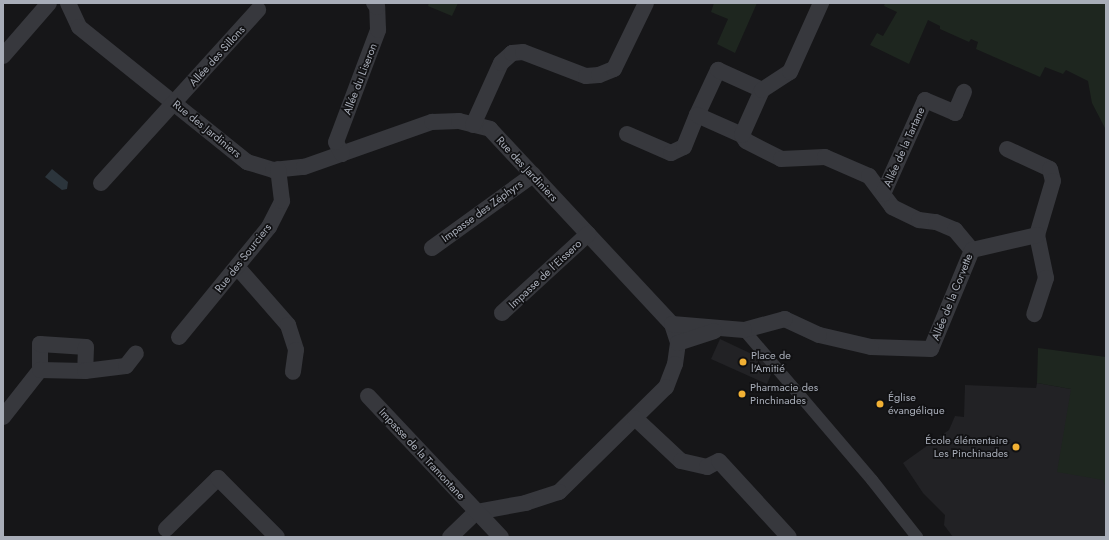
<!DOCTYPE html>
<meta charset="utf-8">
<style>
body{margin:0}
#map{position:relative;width:1109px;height:540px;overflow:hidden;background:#161618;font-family:Jost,sans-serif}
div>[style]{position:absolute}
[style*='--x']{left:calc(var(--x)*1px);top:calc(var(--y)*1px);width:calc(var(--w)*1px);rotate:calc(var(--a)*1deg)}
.built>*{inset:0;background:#222225}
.green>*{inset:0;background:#1e261f}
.water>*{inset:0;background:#2c353c}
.pedestrian>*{height:12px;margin:-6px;padding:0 6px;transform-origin:6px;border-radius:6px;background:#37383d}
.minor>*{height:16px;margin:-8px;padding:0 8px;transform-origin:8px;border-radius:8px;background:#37383d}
.dots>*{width:11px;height:11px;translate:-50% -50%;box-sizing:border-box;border:2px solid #111113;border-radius:50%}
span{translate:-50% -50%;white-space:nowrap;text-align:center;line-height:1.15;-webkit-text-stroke:3.5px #111113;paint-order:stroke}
.street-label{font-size:11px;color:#a8adb8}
.poi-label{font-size:11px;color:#a8adb8}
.left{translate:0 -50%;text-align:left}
.right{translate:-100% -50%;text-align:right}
.frame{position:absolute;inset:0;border:4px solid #a8adb8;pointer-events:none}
</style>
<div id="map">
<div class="built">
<i style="clip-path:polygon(720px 339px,775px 365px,767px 384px,711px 359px)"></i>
<i style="clip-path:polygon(1037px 383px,1071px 389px,1106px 480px,1104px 480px,1106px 488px,1106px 537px,953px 537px,944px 525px,945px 515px,923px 493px,903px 463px,949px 430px,955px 416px,964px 417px,965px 385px,1036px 388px)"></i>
</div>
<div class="green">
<i style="clip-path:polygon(429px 3px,458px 3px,452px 16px,428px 6px)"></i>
<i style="clip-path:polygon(714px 3px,757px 3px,735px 53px,717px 44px,728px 19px,711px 12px)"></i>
<i style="clip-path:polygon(885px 3px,1106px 3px,1106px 130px,1092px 103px,1088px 81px,1066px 70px,1063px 74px,1045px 67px,1040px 77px,976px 49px,978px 42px,971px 39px,969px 42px,940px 29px,940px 26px,928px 20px,909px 64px,870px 45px,877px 33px,883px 36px,897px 12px,884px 6px)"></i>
<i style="clip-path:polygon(1038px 348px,1106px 357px,1106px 488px,1103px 480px,1057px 472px,1071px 389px,1037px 383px)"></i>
</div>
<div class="water">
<i style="clip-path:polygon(52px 169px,68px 182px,67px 189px,62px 190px,45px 177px)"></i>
</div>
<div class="pedestrian">
<i style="--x:744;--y:330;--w:197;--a:49.5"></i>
<i style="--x:872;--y:480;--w:73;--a:51.7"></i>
</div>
<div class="minor">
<i style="--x:68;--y:3;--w:26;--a:65"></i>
<i style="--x:79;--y:27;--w:216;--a:38.8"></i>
<i style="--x:247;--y:162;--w:27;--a:17"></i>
<i style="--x:273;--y:170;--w:31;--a:-6"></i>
<i style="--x:304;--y:167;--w:136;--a:-19.4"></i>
<i style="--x:432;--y:122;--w:27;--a:-2"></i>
<i style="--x:459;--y:121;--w:32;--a:14"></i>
<i style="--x:490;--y:129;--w:267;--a:47"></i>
<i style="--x:672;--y:324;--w:20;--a:72"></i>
<i style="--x:678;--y:343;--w:21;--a:98"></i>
<i style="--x:675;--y:364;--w:25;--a:111"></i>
<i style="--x:666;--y:387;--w:150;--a:135.5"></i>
<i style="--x:559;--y:492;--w:35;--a:162"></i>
<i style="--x:526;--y:503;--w:51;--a:169.8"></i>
<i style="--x:476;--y:512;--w:36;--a:136"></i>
<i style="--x:3;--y:56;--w:70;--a:-49"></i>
<i style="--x:697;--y:115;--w:50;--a:-65"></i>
<i style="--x:718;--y:70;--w:48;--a:24.4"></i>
<i style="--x:473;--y:125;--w:68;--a:-65.7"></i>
<i style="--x:501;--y:63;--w:15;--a:-42"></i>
<i style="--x:512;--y:53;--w:11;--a:-5"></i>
<i style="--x:523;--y:52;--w:67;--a:20.9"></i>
<i style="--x:586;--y:76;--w:13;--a:-4"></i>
<i style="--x:599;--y:75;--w:16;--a:-22"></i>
<i style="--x:614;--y:69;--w:73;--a:-64.1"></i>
<i style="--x:627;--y:134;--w:48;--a:23.4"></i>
<i style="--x:671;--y:153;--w:14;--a:-25"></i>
<i style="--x:684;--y:147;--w:35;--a:-68"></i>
<i style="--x:697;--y:115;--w:49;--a:24"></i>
<i style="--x:742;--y:135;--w:7;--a:56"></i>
<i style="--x:746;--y:141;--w:39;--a:27"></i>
<i style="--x:781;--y:159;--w:44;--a:-2.6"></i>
<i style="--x:825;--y:157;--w:48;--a:23.4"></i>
<i style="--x:869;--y:176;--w:39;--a:53"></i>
<i style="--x:892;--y:207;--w:30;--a:26"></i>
<i style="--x:919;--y:220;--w:17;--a:7"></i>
<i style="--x:936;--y:222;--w:21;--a:23"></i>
<i style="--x:955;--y:230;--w:26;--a:50"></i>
<i style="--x:972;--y:250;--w:107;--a:112.5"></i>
<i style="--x:931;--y:349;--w:60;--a:-178.1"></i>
<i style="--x:871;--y:347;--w:53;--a:-167"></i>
<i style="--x:819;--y:335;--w:38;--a:-155"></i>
<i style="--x:785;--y:319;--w:42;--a:165"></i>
<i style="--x:744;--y:330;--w:72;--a:-175.2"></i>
<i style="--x:742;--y:135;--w:49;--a:-66"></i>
<i style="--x:762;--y:90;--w:33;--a:-33"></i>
<i style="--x:790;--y:72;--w:76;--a:-65.8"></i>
<i style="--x:1007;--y:149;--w:47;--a:24.9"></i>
<i style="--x:1050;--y:169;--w:12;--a:76"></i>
<i style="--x:1053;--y:181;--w:56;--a:106.5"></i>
<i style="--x:1037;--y:235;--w:44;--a:78.2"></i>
<i style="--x:1046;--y:278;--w:38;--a:108"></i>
<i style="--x:342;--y:154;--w:13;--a:-117"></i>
<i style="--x:336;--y:142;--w:120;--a:-69.4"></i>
<i style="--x:378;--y:30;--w:23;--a:-92"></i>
<i style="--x:377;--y:7;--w:5;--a:-127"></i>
<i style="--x:101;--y:183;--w:234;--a:-47.8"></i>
<i style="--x:883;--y:194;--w:103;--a:-65.9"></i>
<i style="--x:925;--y:100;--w:33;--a:23"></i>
<i style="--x:955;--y:113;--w:23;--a:-67"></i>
<i style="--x:432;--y:248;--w:125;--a:-35.9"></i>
<i style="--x:972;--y:250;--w:67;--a:-13"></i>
<i style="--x:238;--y:268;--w:76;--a:48.7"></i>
<i style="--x:288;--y:325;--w:26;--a:72"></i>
<i style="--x:296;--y:350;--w:22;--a:98"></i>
<i style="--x:502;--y:313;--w:117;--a:-42.6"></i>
<i style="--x:179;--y:337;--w:142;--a:-50.7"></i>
<i style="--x:269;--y:227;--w:29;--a:-63"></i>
<i style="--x:282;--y:201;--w:32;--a:-97"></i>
<i style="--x:678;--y:343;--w:38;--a:-18"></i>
<i style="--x:40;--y:370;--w:26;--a:-90"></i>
<i style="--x:40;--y:344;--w:46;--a:3.7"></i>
<i style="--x:86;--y:347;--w:24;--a:92"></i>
<i style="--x:368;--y:396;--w:194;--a:46.7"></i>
<i style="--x:3;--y:417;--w:60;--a:-51.8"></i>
<i style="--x:40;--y:370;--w:45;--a:1.3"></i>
<i style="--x:85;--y:371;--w:41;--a:-7"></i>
<i style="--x:126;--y:366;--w:16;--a:-52"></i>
<i style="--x:635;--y:418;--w:63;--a:43.1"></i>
<i style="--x:681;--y:461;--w:27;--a:13"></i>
<i style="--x:707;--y:467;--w:13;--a:-27"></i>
<i style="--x:719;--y:461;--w:103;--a:47.4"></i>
<i style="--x:166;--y:529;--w:73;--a:-44.4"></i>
<i style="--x:218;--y:478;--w:83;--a:45"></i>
</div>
<div class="dots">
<i style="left:743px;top:362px;background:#f2b134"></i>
<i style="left:742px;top:394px;background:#f2b134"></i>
<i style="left:880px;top:404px;background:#f2b134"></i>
<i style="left:1016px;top:447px;background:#f2b134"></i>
</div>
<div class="street-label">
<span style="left:217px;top:56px;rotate:-48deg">Allée des Sillons</span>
<span style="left:360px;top:79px;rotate:-69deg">Allée du Liseron</span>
<span style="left:207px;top:129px;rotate:39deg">Rue des Jardiniers</span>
<span style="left:904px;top:147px;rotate:-66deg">Allée de la Tartane</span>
<span style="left:527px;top:169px;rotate:47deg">Rue des Jardiniers</span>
<span style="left:482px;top:211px;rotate:-36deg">Impasse des Zéphyrs</span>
<span style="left:243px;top:258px;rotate:-52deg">Rue des Sourciers</span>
<span style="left:545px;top:274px;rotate:-43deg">Impasse de l’Eissero</span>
<span style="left:952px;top:297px;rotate:-68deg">Allée de la Corvette</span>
<span style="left:422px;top:454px;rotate:47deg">Impasse de la Tramontane</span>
</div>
<div class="poi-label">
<span class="left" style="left:751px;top:362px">Place de<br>l'Amitié</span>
<span class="left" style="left:750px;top:394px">Pharmacie des<br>Pinchinades</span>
<span class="left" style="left:888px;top:404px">Église<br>évangélique</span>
<span class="right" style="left:1008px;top:447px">École élémentaire<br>Les Pinchinades</span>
</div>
<div class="frame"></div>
</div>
